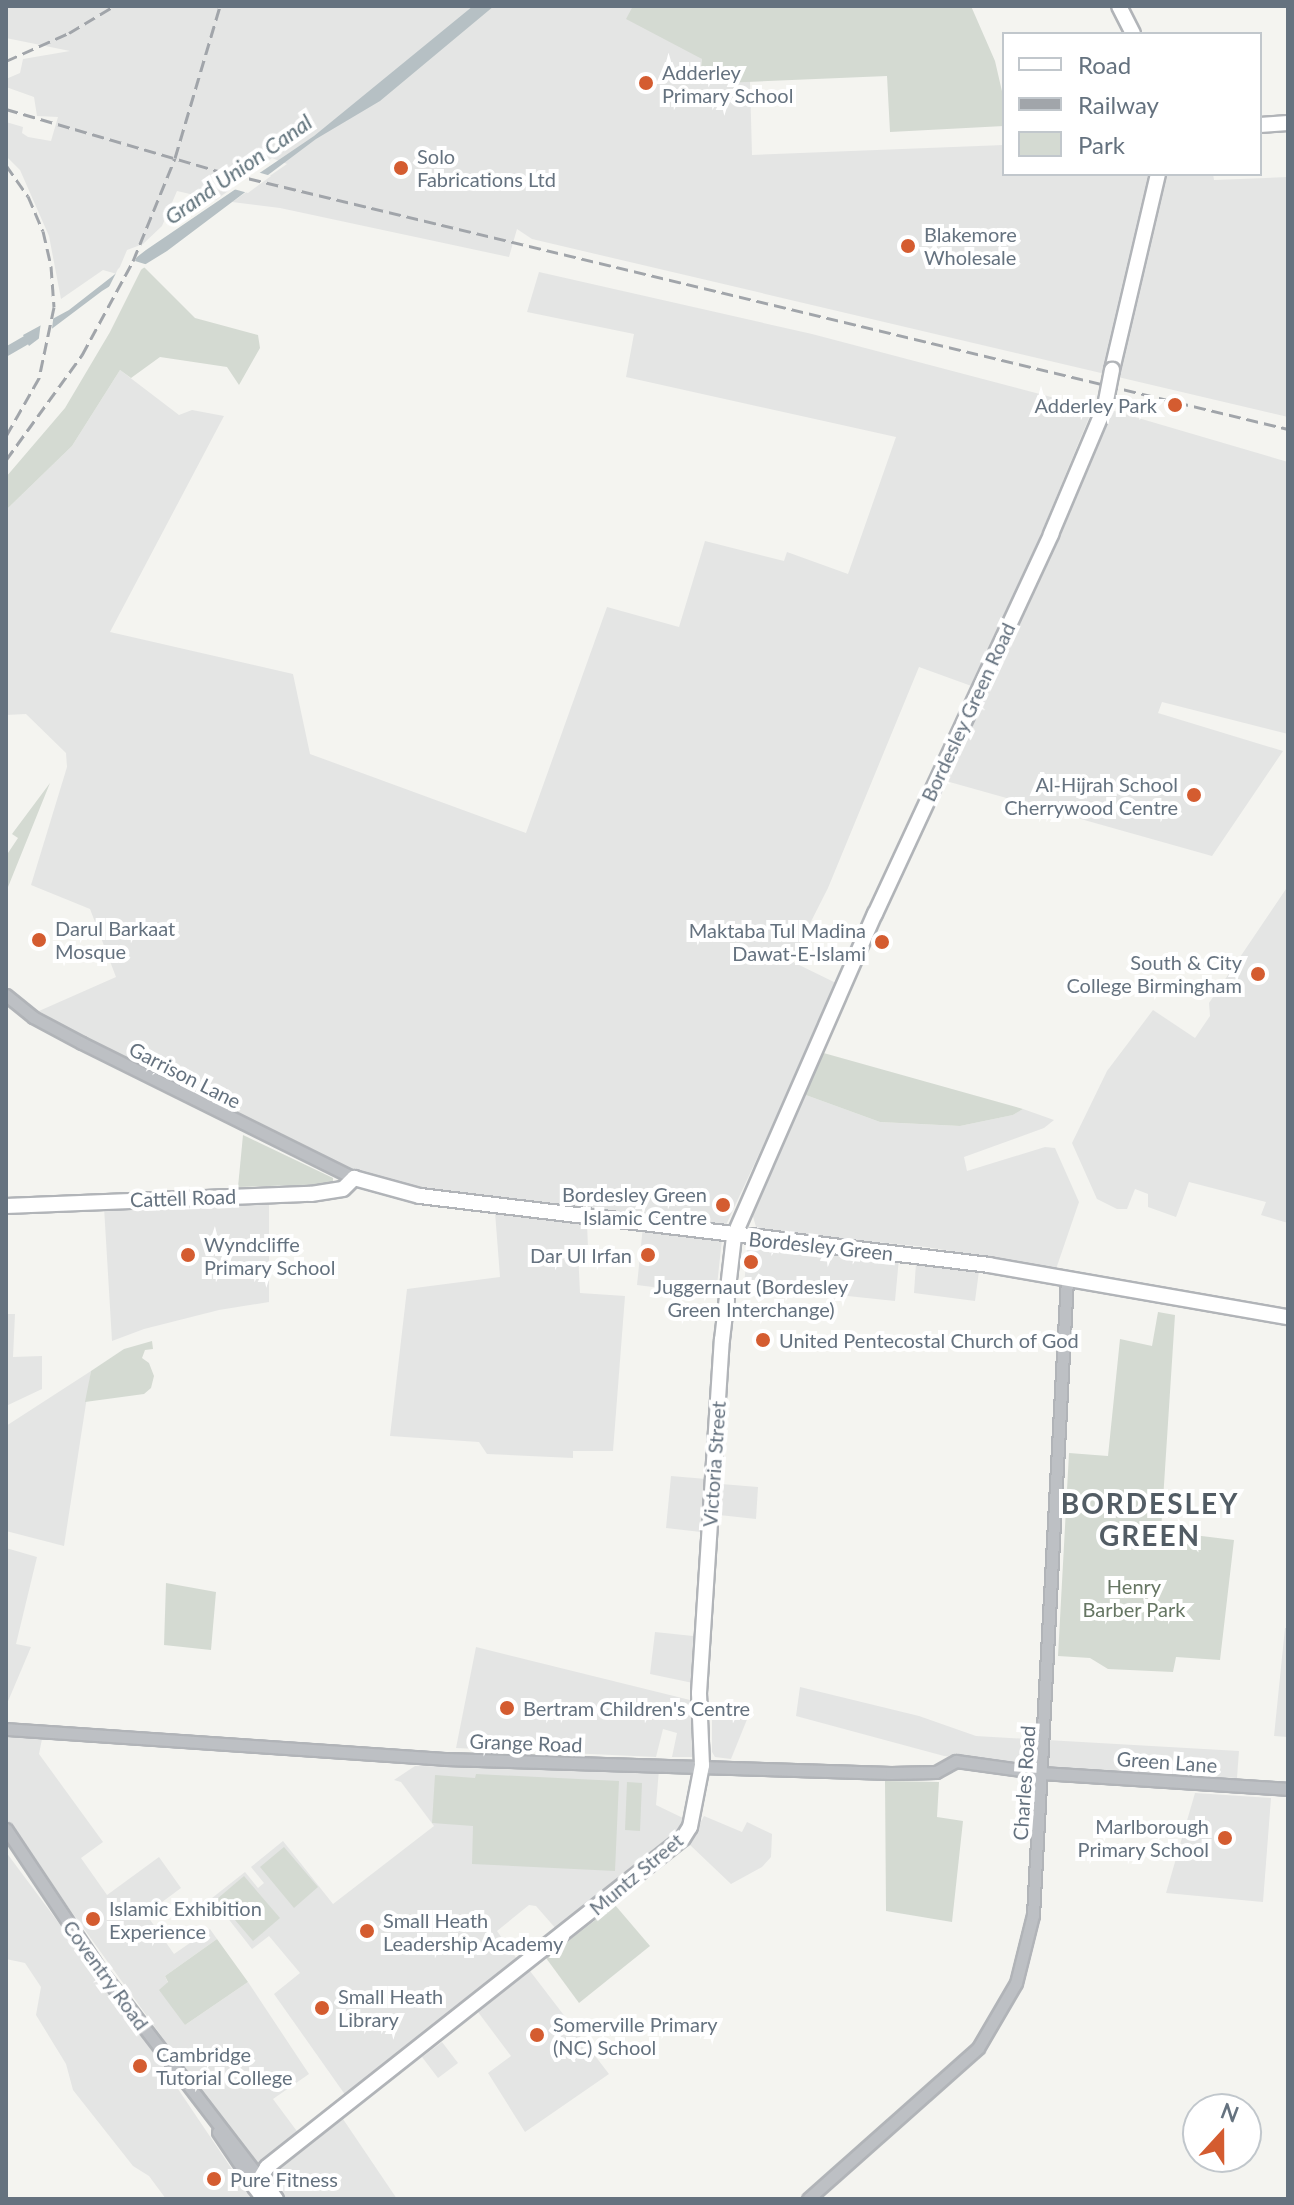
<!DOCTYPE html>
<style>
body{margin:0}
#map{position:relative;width:1294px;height:2205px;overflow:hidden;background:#f4f4f0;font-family:Lato,sans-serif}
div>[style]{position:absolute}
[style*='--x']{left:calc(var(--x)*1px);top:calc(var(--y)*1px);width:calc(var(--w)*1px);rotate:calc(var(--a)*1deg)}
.built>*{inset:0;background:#e4e5e4}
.green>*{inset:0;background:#d4dad2}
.water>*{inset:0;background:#b6c0c4}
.pier>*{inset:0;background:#f4f4f0}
.canal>*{height:9px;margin:-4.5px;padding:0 4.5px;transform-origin:4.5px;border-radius:4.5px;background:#b6c0c4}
.roads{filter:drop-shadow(2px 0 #b1b4b8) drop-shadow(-2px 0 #b1b4b8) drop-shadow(0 2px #b1b4b8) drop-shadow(0 -2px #b1b4b8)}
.minor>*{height:11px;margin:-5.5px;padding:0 5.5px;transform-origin:5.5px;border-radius:5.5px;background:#bdc0c4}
.major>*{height:14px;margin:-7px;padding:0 7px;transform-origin:7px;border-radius:7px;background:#fff}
.rail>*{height:3px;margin-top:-1.5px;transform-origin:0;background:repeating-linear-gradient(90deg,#a1a5aa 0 12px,transparent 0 18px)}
.bridges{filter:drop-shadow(2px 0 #b1b4b8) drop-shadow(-2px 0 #b1b4b8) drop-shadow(0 2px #b1b4b8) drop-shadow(0 -2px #b1b4b8)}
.major-bridge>*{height:14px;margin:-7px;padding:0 7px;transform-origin:7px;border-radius:7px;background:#fff}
.dots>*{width:22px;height:22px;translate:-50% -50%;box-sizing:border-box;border:4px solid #fff;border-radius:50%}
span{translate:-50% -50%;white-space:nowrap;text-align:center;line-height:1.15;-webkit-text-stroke:8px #fff;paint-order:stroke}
.poi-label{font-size:20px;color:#65727f}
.left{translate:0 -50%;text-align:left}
.right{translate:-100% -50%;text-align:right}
.street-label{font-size:20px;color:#65727f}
.park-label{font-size:20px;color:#667663}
.water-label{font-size:22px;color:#61737c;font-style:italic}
.district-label{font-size:28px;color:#525c64;font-weight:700;letter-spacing:2px}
.frame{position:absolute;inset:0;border:8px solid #65727f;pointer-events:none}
.legend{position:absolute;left:1002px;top:32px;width:260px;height:144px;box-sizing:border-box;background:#fff;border:2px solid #c1c7cc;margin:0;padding:10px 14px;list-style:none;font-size:24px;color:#65727f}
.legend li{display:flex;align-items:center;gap:16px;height:40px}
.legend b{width:40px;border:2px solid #c1c7cc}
.north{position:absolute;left:1182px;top:2093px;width:80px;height:80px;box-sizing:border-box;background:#fff;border:2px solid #c1c7cc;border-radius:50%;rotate:21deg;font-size:22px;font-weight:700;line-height:32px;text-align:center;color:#65727f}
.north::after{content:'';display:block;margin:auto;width:28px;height:36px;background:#d45c30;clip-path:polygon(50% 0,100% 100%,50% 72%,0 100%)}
</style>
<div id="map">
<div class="built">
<i style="clip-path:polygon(6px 6px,635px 6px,702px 59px,699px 84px,750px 81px,752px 155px,1004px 145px,1004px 174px,1213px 174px,1214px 180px,1288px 177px,1288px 417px,532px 239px,517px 229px,509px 257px,280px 208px,232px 202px,287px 164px,272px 158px,216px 200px,177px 191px,162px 226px,143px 244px,127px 250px,117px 274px,103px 270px,61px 299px,49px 236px,20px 170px,6px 156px,6px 122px,23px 127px,22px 133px,28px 137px,51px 141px,58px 117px,37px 116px,34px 97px,6px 87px,6px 79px,20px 73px,23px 59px,70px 51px,6px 38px)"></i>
<i style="clip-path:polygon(539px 272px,812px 334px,1093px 408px,977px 688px,919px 667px,828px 888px,791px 961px,838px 984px,726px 1225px,644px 1214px,645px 1197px,642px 1216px,392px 1186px,308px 1150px,94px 1044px,39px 1011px,116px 977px,90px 909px,31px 885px,67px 767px,66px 753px,26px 714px,6px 715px,6px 510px,72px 446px,120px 370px,179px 415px,192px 410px,224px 416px,110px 632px,293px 674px,310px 754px,526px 833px,607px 607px,679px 627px,705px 541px,784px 561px,787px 552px,848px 574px,896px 437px,626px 377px,634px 334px,527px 312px)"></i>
<i style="clip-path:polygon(1111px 410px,1288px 462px,1288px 734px,1162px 702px,1158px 713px,1283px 751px,1212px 856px,946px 781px)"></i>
<i style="clip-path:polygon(1288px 886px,1288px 1223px,1261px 1215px,1266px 1202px,1189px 1182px,1176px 1217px,1148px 1207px,1148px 1194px,1135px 1189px,1127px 1209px,1117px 1209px,1097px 1199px,1072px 1143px,1107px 1071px,1153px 1010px,1195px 1038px,1210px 1016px,1209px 1003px)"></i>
<i style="clip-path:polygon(803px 1094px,880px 1122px,960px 1126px,1013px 1115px,1023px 1109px,1054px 1120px,1044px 1128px,964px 1157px,967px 1171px,1045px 1147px,1055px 1148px,1079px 1202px,1056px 1269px,926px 1247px,774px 1232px,756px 1227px,752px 1213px)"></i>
<i style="clip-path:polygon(269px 1202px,269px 1302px,219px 1310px,144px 1329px,112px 1341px,104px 1207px)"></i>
<i style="clip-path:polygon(495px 1212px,587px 1223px,588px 1248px,578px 1251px,580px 1293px,625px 1296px,613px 1451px,573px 1451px,573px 1458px,487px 1454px,479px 1442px,390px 1436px,407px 1289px,500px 1277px)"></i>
<i style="clip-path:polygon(643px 1226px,722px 1239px,716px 1295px,637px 1285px)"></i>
<i style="clip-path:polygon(748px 1243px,899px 1258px,895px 1301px,744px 1285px)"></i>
<i style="clip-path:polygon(916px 1263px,979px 1271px,975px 1301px,914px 1293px)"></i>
<i style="clip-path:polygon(6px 1314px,15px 1314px,13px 1357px,42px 1356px,42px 1389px,6px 1406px)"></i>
<i style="clip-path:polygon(91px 1371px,64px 1546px,6px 1531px,6px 1426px)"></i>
<i style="clip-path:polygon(671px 1476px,706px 1479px,701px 1532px,666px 1528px)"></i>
<i style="clip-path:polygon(721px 1484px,758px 1487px,756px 1519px,719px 1515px)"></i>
<i style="clip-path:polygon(6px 1548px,37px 1557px,16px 1644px,31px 1647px,6px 1706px)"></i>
<i style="clip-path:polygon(1285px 1628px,1288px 1628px,1288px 1737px,1274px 1736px)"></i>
<i style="clip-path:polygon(655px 1632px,693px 1636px,693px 1683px,650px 1674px)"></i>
<i style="clip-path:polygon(476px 1647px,690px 1700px,694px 1707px,692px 1757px,672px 1757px,677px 1733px,663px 1729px,656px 1757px,456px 1748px)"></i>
<i style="clip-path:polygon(800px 1687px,919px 1716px,976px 1736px,1239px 1751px,1237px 1778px,1036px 1767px,944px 1756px,796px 1716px)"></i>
<i style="clip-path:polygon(718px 1709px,748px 1717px,731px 1759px,715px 1757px,712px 1752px,712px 1712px)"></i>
<i style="clip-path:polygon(6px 1737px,42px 1739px,39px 1754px,103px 1842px,81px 1858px,107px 1895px,159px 1857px,181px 1888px,146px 1914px,174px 1954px,210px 1929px,217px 1939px,165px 1976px,185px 2025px,248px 1982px,309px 2074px,273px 2099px,299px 2134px,256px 2167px,6px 1821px)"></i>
<i style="clip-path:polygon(415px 1766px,659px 1770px,656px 1805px,685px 1819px,680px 1828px,557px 1930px,536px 1906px,529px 1905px,497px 1931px,517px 1959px,346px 2096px,274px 1994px,300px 1973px,269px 1936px,252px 1949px,212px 1898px,245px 1872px,258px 1888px,264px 1883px,251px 1867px,283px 1841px,333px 1904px,434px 1826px,401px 1782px,394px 1780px)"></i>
<i style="clip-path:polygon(1195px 1793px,1271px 1798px,1263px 1902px,1166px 1893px)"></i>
<i style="clip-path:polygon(704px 1816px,742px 1832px,747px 1822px,772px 1834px,771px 1857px,762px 1867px,731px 1884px,689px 1844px)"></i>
<i style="clip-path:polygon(6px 1852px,139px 2031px,252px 2199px,166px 2199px,149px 2176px,133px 2166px,73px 2090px,66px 2064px,36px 2015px,41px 1987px,25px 1963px,6px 1959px)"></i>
<i style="clip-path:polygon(530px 1971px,609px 2074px,525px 2132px,488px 2073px,511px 2056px,478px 2012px)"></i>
<i style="clip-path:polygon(442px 2042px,458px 2063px,438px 2078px,422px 2057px)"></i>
<i style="clip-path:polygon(343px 2119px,397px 2199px,285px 2199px,269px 2177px)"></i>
</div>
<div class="green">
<i style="clip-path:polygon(633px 6px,971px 6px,995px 61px,1004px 100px,1004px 126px,890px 132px,887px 76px,699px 84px,702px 59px,626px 19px)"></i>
<i style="clip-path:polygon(143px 266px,195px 318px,258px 335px,260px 348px,239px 385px,227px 367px,160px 357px,131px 378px,120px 370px,72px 446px,6px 510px,6px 477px,65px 408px,110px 332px)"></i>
<i style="clip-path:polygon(50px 783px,8px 887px,6px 887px,6px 856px,18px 838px,12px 834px)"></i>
<i style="clip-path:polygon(820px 1052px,1023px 1109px,1013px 1115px,960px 1126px,880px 1122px,803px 1094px)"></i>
<i style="clip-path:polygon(243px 1135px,333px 1178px,333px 1184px,238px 1187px)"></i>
<i style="clip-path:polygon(1158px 1312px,1175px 1315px,1161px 1531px,1234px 1540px,1220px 1660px,1176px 1657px,1173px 1672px,1108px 1669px,1090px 1658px,1058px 1656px,1069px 1453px,1108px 1456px,1120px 1339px,1152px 1346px)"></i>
<i style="clip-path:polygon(152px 1341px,153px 1349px,145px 1350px,142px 1358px,149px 1363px,154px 1376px,151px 1388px,144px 1394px,85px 1402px,91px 1371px,124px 1349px)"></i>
<i style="clip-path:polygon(166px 1583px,216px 1592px,211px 1650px,164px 1645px)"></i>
<i style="clip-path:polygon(476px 1774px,619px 1781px,615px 1871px,472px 1864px,473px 1826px,432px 1823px,435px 1775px,475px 1778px)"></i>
<i style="clip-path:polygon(885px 1781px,939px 1782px,937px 1817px,963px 1821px,952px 1922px,886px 1911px)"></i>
<i style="clip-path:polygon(627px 1782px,642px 1783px,640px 1831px,625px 1830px)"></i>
<i style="clip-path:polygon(284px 1847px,318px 1887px,294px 1908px,260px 1867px)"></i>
<i style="clip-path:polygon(244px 1876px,280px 1918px,253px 1941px,217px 1899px)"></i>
<i style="clip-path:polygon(615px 1905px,650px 1946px,579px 2003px,546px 1958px)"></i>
<i style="clip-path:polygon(217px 1939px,248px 1982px,185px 2025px,159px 1990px,168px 1982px,165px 1976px)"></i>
</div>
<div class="water">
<i style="clip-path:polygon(473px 6px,494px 6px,380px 101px,316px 139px,167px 251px,102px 291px,29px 346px,23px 335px,69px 310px,146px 250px,314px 136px)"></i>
</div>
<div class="pier">
<i style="clip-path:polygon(254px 171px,271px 176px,248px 193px,230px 188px)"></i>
<i style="clip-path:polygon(139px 251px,135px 261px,148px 265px,106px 293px,118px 269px)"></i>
<i style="clip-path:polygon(54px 313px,51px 336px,38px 345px,41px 322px)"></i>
</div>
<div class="canal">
<i style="--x:6;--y:351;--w:32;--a:-30"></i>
</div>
<div class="roads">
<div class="minor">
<i style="--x:6;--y:995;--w:35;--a:39"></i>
<i style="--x:33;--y:1017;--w:55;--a:28"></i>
<i style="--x:82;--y:1043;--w:304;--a:26.4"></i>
<i style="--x:6;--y:1729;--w:441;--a:3.9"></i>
<i style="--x:446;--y:1759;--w:445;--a:1.8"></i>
<i style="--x:891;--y:1773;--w:45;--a:-1.3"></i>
<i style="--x:936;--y:1772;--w:23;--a:-29"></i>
<i style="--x:956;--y:1761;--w:88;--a:7.9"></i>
<i style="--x:1043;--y:1773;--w:246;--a:3.7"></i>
<i style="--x:6;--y:1829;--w:169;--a:56.3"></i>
<i style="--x:100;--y:1970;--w:261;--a:52.5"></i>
<i style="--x:218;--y:2132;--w:66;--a:56.1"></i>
<i style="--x:808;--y:2199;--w:227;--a:-41.6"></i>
<i style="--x:978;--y:2048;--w:75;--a:-59.7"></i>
<i style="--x:1016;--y:1983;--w:70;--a:-76"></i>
<i style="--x:1033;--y:1915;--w:636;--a:-86.94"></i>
</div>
<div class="major">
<i style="--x:1119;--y:6;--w:31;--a:63"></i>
<i style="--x:1260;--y:125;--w:28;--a:-4"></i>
<i style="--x:1112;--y:370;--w:201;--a:-76.8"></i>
<i style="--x:6;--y:1206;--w:305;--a:-2.3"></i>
<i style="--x:311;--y:1194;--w:32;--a:-9"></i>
<i style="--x:343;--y:1189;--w:16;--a:-45"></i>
<i style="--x:354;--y:1178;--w:68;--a:15.3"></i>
<i style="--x:420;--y:1196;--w:573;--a:6.91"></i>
<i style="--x:989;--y:1265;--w:303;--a:9.9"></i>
<i style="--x:262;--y:2180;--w:24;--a:54"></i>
<i style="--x:264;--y:2199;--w:15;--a:-127"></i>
<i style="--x:255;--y:2187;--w:23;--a:-59"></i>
<i style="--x:267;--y:2167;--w:530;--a:-38.34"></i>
<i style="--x:683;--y:1838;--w:13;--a:-58"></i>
<i style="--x:690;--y:1827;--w:63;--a:-79"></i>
<i style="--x:702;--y:1765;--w:72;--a:-92.4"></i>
<i style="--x:699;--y:1693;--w:354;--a:-86.3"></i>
<i style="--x:722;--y:1340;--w:105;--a:-83.4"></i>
<i style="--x:734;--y:1236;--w:352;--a:-66.4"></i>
<i style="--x:875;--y:914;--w:419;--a:-65.1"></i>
<i style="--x:1051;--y:534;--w:139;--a:-67.1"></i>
</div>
</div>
<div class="rail">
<i style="--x:6;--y:61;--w:69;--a:-24"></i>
<i style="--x:69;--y:33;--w:52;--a:-31"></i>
<i style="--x:6;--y:109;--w:217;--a:16.3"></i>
<i style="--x:214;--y:170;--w:1105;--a:13.56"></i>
<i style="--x:6;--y:165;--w:38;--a:55"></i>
<i style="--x:28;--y:196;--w:38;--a:67"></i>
<i style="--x:43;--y:231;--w:36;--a:77"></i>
<i style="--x:51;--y:266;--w:41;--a:85.8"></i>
<i style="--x:54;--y:307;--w:73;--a:101.9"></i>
<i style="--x:39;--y:378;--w:67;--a:119.6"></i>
<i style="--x:6;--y:460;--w:130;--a:-54.1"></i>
<i style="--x:82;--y:355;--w:107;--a:-61.5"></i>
<i style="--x:133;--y:261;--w:111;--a:-67.8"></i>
<i style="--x:175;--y:158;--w:159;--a:-73.5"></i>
</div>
<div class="bridges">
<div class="major-bridge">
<i style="--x:1105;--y:406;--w:37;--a:-79"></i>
</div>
</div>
<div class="dots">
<i style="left:646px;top:83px;background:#d45c30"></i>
<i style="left:401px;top:168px;background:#d45c30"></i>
<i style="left:908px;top:246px;background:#d45c30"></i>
<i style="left:1175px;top:405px;background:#d45c30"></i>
<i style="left:1194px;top:795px;background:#d45c30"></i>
<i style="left:39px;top:940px;background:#d45c30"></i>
<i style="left:882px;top:942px;background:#d45c30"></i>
<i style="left:1258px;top:974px;background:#d45c30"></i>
<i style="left:723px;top:1205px;background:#d45c30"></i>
<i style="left:188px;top:1255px;background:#d45c30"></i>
<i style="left:648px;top:1255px;background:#d45c30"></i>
<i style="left:751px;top:1262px;background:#d45c30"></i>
<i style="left:763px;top:1340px;background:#d45c30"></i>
<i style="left:507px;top:1708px;background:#d45c30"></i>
<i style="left:1225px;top:1838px;background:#d45c30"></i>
<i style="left:93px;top:1919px;background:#d45c30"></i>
<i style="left:367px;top:1931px;background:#d45c30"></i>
<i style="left:322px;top:2008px;background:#d45c30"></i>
<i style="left:537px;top:2035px;background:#d45c30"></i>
<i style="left:140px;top:2066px;background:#d45c30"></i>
<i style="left:214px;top:2179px;background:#d45c30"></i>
</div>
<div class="poi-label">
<span class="left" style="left:662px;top:84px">Adderley<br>Primary School</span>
<span class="left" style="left:417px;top:168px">Solo<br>Fabrications Ltd</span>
<span class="left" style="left:924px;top:246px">Blakemore<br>Wholesale</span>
<span class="right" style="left:1157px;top:405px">Adderley Park</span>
<span class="right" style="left:1178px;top:796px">Al-Hijrah School<br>Cherrywood Centre</span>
<span class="left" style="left:55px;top:940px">Darul Barkaat<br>Mosque</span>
<span class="right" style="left:866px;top:942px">Maktaba Tul Madina<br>Dawat-E-Islami</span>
<span class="right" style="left:1242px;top:974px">South &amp; City<br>College Birmingham</span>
<span class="right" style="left:707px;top:1206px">Bordesley Green<br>Islamic Centre</span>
<span class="left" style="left:204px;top:1256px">Wyndcliffe<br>Primary School</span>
<span class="right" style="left:632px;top:1255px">Dar Ul Irfan</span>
<span style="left:751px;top:1298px">Juggernaut (Bordesley<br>Green Interchange)</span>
<span class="left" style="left:779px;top:1340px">United Pentecostal Church of God</span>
<span class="left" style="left:523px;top:1708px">Bertram Children's Centre</span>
<span class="right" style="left:1209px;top:1838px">Marlborough<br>Primary School</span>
<span class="left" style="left:109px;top:1920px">Islamic Exhibition<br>Experience</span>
<span class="left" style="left:383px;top:1932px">Small Heath<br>Leadership Academy</span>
<span class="left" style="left:338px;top:2008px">Small Heath<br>Library</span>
<span class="left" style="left:553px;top:2036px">Somerville Primary<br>(NC) School</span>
<span class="left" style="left:156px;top:2066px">Cambridge<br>Tutorial College</span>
<span class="left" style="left:230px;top:2179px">Pure Fitness</span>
</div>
<div class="street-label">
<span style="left:968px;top:712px;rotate:-65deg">Bordesley Green Road</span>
<span style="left:185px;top:1075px;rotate:27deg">Garrison Lane</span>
<span style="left:183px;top:1198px;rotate:-2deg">Cattell Road</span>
<span style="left:821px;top:1246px;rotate:6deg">Bordesley Green</span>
<span style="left:714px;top:1464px;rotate:-86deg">Victoria Street</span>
<span style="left:526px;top:1743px;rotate:2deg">Grange Road</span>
<span style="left:1167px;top:1762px;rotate:4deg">Green Lane</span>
<span style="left:1024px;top:1783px;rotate:-86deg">Charles Road</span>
<span style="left:636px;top:1874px;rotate:-40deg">Muntz Street</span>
<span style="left:106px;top:1975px;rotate:54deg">Coventry Road</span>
</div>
<div class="park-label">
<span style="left:1134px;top:1598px">Henry<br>Barber Park</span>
</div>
<div class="water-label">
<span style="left:238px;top:169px;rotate:-35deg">Grand Union Canal</span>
</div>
<div class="district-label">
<span style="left:1150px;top:1519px">BORDESLEY<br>GREEN</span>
</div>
<div class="frame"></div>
<ul class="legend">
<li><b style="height:10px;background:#fff"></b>Road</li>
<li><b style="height:10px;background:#a1a5aa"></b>Railway</li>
<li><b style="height:22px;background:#d4dad2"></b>Park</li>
</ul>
<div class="north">N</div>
</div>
